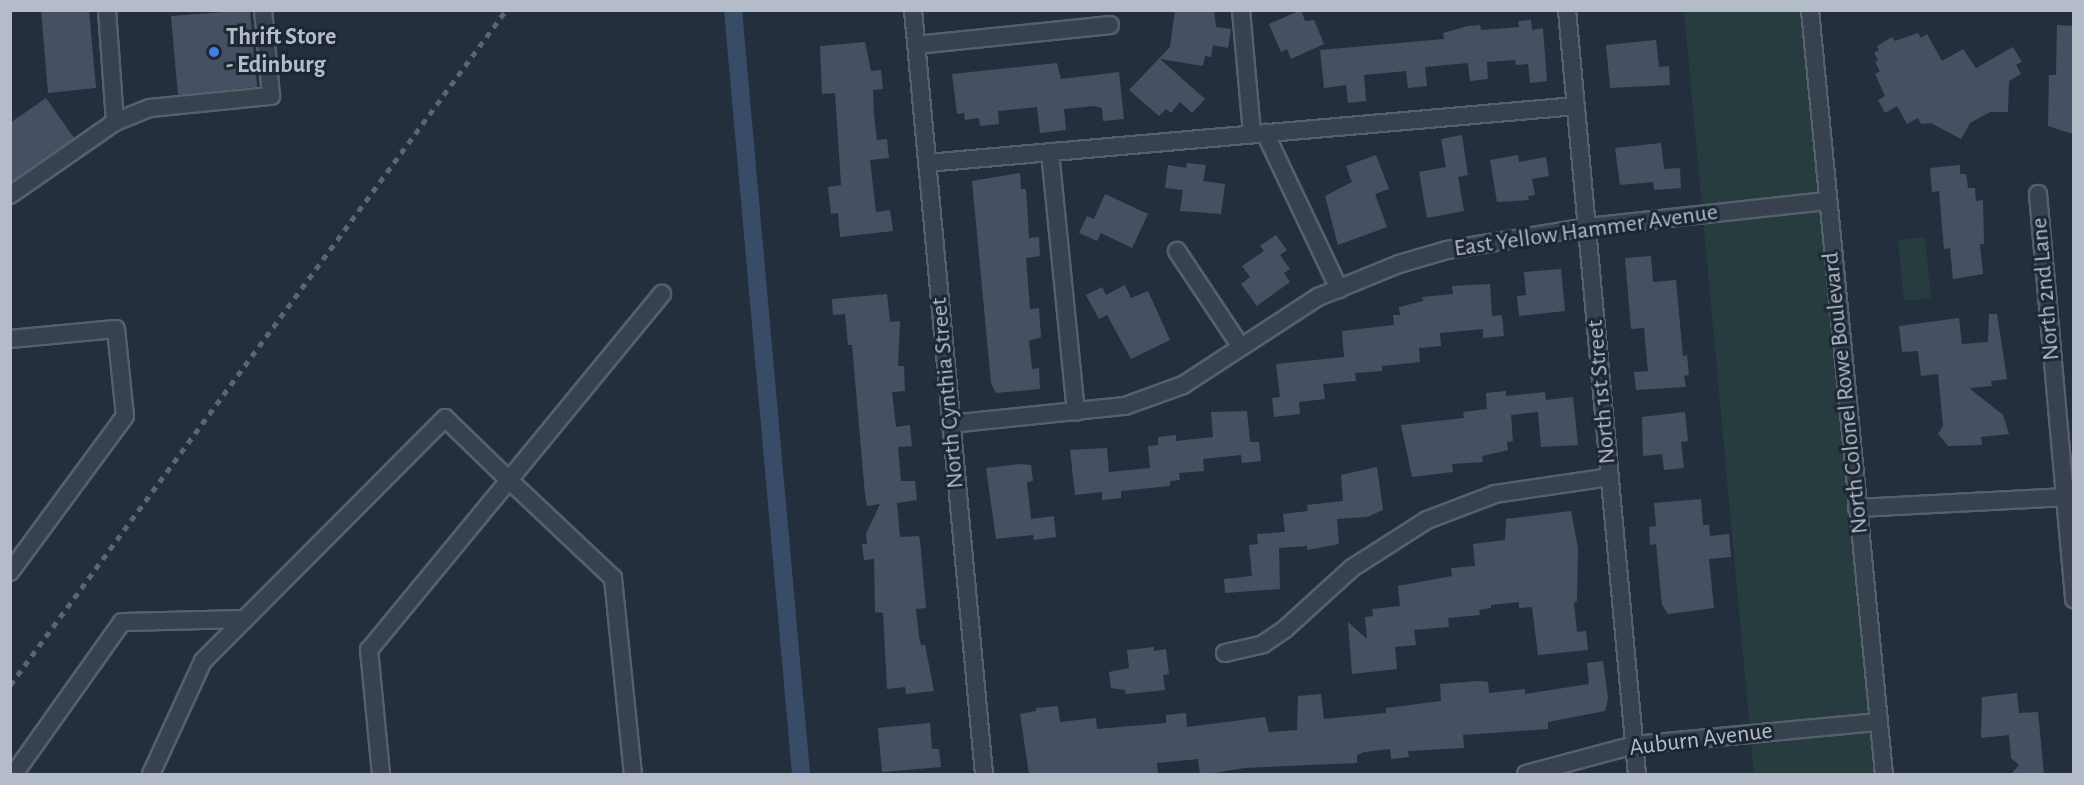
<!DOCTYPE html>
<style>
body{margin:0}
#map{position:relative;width:2084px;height:785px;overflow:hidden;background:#242f3e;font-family:"Alegreya Sans",sans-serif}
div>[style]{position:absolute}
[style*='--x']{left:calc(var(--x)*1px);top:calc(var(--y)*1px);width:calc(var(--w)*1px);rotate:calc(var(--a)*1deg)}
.green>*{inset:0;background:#263c3f}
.canal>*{height:18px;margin:-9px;padding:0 9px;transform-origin:9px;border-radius:9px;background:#394c67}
.building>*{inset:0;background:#455162}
.roads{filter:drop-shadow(2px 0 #565f6c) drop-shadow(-2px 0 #565f6c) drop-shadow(0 2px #565f6c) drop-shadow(0 -2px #565f6c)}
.minor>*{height:16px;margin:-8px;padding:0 8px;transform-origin:8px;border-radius:8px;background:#38414e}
.rail>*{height:4.5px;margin-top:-2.25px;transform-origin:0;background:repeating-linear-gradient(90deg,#5a6575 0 6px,transparent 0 12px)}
.dots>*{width:16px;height:16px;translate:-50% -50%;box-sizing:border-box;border:3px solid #1d2633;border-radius:50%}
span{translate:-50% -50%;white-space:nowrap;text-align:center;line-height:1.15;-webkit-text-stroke:6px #1d2633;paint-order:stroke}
.poi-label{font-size:24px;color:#b4bcc9;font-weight:700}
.left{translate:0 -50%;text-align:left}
.street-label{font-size:24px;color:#b4bcc9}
.frame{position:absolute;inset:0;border:12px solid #b4bcc9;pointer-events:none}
</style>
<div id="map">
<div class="green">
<i style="clip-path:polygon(1684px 11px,1805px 11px,1874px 774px,1754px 774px)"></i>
<i style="clip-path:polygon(1925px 237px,1931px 298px,1904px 301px,1898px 240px)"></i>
</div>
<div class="canal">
<i style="--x:733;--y:10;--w:767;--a:84.91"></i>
</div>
<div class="building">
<i style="clip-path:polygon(41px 10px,89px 10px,96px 88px,48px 93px)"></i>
<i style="clip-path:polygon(250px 10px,257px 87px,178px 95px,171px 16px)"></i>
<i style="clip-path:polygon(1175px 10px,1214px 10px,1216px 27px,1231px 29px,1228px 48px,1213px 45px,1211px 57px,1205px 56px,1203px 66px,1160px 59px,1205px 99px,1192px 113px,1180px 102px,1171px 113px,1166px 109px,1159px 116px,1129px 90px,1170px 47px)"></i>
<i style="clip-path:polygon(1301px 10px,1305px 21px,1314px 20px,1324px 44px,1291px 59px,1287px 49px,1281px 52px,1269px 24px)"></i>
<i style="clip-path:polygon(1531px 20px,1532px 30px,1543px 28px,1547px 81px,1530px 83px,1528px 64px,1516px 65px,1515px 60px,1487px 62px,1488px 79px,1470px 81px,1468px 63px,1425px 67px,1427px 86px,1408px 88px,1406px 71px,1364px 75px,1366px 101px,1348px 103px,1346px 85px,1324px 88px,1320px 50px,1444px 39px,1443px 33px,1468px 26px,1480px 25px,1481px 30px,1519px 27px,1518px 21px)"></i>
<i style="clip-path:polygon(2057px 25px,2073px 26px,2073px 134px,2048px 126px,2049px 75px,2056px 75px)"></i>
<i style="clip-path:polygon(1918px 33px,1921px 38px,1927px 34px,1942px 61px,1963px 49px,1976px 68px,2013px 47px,2022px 62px,2016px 65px,2021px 74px,2009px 81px,2008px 112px,1990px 112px,1970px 123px,1961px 139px,1931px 123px,1921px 124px,1918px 118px,1907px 124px,1897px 106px,1885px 113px,1878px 100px,1885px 96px,1875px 74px,1880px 71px,1875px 62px,1878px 60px,1874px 53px,1879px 50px,1877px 46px,1892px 37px,1895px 41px)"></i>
<i style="clip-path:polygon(1656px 40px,1659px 67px,1669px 66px,1670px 85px,1610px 88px,1606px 45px)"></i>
<i style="clip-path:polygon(865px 42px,871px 71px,881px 70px,883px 89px,873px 90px,874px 115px,877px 140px,887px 139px,889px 158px,870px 160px,876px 212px,890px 210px,893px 231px,840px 237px,838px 213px,831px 214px,828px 187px,841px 185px,835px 93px,822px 94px,820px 46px)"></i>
<i style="clip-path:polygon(1057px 63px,1061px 79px,1119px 72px,1124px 119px,1103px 121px,1102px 108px,1094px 106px,1064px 109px,1066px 130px,1040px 133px,1037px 107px,998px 111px,999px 124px,980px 126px,979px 118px,965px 120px,964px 113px,957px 114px,952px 74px)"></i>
<i style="clip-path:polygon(46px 98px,74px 138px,10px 182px,10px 123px)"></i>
<i style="clip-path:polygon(1462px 135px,1468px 175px,1458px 177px,1464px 211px,1427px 218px,1419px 172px,1446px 167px,1441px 139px)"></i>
<i style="clip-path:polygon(1661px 143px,1664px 169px,1680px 168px,1681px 188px,1654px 190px,1653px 182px,1620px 185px,1615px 148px)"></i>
<i style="clip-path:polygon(1376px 155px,1389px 189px,1375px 194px,1387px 227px,1338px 245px,1325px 196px,1352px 182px,1346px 166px)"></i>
<i style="clip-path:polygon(1518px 155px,1519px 162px,1546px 157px,1549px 176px,1532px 179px,1535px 195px,1528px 196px,1529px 200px,1497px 202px,1490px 160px)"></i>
<i style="clip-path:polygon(1187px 163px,1206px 165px,1203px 181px,1225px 184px,1221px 214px,1180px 211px,1183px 190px,1165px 188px,1168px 165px,1186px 168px)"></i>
<i style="clip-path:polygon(1960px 165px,1960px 174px,1966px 174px,1968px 188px,1975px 188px,1976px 201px,1983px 200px,1984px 244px,1980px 244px,1983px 274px,1953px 279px,1950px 248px,1944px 249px,1939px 191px,1932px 192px,1930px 168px)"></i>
<i style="clip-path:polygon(1020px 173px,1021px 189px,1026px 189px,1029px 238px,1039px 237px,1040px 256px,1026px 258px,1030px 309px,1039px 308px,1041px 337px,1029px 341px,1032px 369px,1039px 368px,1040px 389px,996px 393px,991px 383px,972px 181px)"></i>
<i style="clip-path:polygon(1105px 194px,1148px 214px,1132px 248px,1101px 233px,1097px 241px,1079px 233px,1087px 216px,1094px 219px)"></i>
<i style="clip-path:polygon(1276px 235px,1287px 250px,1280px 255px,1290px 269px,1284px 273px,1290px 282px,1257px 306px,1241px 284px,1250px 277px,1242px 266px,1264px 251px,1260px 246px)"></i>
<i style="clip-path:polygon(1651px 256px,1653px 282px,1676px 280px,1682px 346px,1683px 356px,1687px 355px,1689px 375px,1684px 376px,1686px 387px,1636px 390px,1634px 372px,1648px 371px,1644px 328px,1631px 329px,1625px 258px)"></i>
<i style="clip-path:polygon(1561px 269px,1565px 311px,1519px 316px,1517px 296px,1526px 295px,1524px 272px)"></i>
<i style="clip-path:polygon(1490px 284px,1492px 316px,1502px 315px,1504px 336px,1483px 338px,1483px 329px,1440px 333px,1441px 346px,1419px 348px,1420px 362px,1382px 366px,1382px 371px,1355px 373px,1356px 381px,1323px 384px,1325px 399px,1299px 402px,1300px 414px,1274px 417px,1272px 398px,1280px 397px,1276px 364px,1344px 357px,1342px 331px,1394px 325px,1393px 315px,1400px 315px,1399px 307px,1423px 301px,1422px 297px,1453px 294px,1452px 286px)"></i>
<i style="clip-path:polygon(1125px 285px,1131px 298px,1148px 291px,1170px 340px,1131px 359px,1107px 315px,1099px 319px,1086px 295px,1102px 287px,1106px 295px)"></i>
<i style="clip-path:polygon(887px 294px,890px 322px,900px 321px,898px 366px,904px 366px,905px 391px,892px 392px,896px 427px,910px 425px,912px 446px,898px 447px,901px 481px,915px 481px,917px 500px,897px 503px,900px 537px,919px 536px,920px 540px,926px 608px,916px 609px,919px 637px,921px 645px,925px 645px,934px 691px,906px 694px,905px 687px,887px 689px,883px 613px,875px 612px,874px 559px,864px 560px,862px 544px,867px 544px,866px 534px,880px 504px,867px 506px,865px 495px,852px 345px,848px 345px,845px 314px,833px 315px,832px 299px)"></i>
<i style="clip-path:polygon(1989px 314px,1997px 314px,2007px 379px,1991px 381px,1992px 386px,1969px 388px,2003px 415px,2009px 434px,1981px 437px,1982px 445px,1948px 446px,1938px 434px,1943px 426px,1938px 374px,1921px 376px,1918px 351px,1902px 352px,1899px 326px,1959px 318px,1962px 344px,1988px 342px)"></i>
<i style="clip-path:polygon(1506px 391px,1506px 396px,1545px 392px,1546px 400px,1573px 397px,1578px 445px,1541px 447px,1538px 412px,1511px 415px,1513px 441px,1507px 442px,1508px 450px,1482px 456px,1483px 462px,1452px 464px,1453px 472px,1412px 477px,1401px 425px,1464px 418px,1463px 412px,1487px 409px,1486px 393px)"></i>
<i style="clip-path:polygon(1247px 411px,1250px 442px,1259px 442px,1261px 461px,1242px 463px,1241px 455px,1203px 459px,1204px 471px,1179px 473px,1180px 480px,1170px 481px,1170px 486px,1121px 491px,1121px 498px,1102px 500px,1102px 492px,1075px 495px,1070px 450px,1107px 448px,1109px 472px,1150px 468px,1148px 446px,1158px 445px,1158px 437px,1176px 435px,1176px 441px,1213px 437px,1211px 412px)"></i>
<i style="clip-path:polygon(1685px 412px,1688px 441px,1681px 442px,1684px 468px,1664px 470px,1662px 454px,1643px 456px,1642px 417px)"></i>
<i style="clip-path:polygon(1021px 464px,1031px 465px,1033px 481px,1027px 482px,1031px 519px,1054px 516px,1056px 537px,1034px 540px,1033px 535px,996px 539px,986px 468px)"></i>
<i style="clip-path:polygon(1377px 467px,1383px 510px,1367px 517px,1337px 519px,1339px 544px,1307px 550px,1307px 546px,1279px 548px,1280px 589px,1225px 593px,1224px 579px,1252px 576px,1249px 545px,1258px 544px,1257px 534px,1285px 532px,1283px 514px,1308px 511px,1307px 505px,1343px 501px,1341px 475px)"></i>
<i style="clip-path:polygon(1701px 499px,1703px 525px,1709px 525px,1710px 536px,1729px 534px,1731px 557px,1709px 559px,1714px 608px,1668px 614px,1662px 605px,1656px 544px,1650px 545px,1649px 527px,1656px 526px,1654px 503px)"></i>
<i style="clip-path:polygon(1571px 511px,1578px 548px,1577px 601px,1574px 603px,1577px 632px,1586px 631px,1588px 650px,1538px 655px,1532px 607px,1519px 608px,1519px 602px,1491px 605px,1491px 608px,1479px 610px,1480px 615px,1448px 618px,1449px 627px,1414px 630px,1416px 645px,1395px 647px,1397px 669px,1352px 674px,1348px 622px,1367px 639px,1365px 617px,1373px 616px,1372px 609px,1400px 606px,1398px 586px,1452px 576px,1451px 568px,1475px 566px,1473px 544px,1505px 540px,1506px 519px)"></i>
<i style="clip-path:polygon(1154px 647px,1154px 651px,1166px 649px,1169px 674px,1163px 675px,1165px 690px,1126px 694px,1125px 690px,1111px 688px,1109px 672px,1129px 668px,1127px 650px)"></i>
<i style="clip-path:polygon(1603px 661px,1608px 698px,1605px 711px,1548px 722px,1548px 729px,1463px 735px,1464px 748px,1408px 751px,1409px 757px,1391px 759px,1390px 749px,1364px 752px,1357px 755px,1357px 763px,1244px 768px,1208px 774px,1200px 774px,1198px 759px,1157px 763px,1158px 774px,1029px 774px,1020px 714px,1036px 711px,1036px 708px,1058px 706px,1060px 722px,1096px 718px,1097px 729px,1166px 723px,1166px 715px,1186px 713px,1187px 727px,1265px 717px,1269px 732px,1297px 730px,1298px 696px,1321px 694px,1324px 719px,1386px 713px,1386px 708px,1441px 701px,1440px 684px,1479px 681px,1488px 682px,1489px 693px,1525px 689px,1525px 694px,1589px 684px,1587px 663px)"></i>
<i style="clip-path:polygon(2017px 693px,2019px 713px,2038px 712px,2044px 774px,2011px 774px,2019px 765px,2011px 758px,2009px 735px,1981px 738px,1982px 697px)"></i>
<i style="clip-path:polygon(930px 723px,932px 749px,939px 749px,941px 767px,882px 772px,878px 728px)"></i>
</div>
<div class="roads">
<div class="minor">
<i style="--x:107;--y:10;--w:112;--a:85.9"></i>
<i style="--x:913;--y:10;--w:767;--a:84.69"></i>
<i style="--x:1241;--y:10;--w:124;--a:84.9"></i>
<i style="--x:1567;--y:10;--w:767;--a:84.77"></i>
<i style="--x:1810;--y:10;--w:768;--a:84.47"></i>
<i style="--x:917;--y:45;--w:194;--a:-5.9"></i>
<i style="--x:1265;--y:133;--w:173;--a:64.6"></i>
<i style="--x:1050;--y:152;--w:261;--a:84.3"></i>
<i style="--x:927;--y:163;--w:651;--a:-5.02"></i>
<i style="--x:2038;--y:194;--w:407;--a:84.9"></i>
<i style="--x:10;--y:195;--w:128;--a:-34.8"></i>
<i style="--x:115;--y:122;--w:38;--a:-22"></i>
<i style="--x:150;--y:108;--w:122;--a:-5.7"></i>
<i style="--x:271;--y:96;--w:86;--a:-95.3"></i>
<i style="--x:1177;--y:251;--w:115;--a:56.3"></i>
<i style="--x:10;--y:339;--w:106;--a:-5.4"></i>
<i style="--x:116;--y:329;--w:87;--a:84.1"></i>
<i style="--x:125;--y:416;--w:194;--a:126.4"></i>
<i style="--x:950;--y:424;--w:176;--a:-5.9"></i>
<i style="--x:1125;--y:406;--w:62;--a:-19.9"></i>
<i style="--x:1183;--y:385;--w:161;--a:-33.1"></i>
<i style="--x:1318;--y:297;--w:87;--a:-22.2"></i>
<i style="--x:1399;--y:264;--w:50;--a:-16.3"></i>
<i style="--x:1447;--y:250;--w:142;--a:-9.3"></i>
<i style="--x:1587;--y:227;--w:242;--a:-6.2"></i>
<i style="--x:1857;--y:508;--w:207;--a:-3"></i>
<i style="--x:1225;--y:653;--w:39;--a:-13"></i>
<i style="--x:1263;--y:644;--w:27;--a:-34"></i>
<i style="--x:1285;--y:629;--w:91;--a:-42.3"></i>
<i style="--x:1352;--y:568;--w:89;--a:-32.6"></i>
<i style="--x:1427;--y:520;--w:73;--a:-20.9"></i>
<i style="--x:1495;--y:494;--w:116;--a:-8.4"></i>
<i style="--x:14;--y:774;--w:186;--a:-54.6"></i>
<i style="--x:122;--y:622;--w:123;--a:-1.4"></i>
<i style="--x:151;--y:774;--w:124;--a:-65.3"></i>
<i style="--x:203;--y:661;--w:343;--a:-45.1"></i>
<i style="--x:445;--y:418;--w:89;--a:44.1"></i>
<i style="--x:509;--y:480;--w:241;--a:-50.6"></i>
<i style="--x:381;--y:774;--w:125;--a:-95.5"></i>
<i style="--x:369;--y:650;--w:220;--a:-50.5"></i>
<i style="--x:509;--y:480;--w:143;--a:43.3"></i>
<i style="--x:613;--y:578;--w:197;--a:84.2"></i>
<i style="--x:1526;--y:774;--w:112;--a:-15"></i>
<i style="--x:1634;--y:745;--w:246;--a:-5.4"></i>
</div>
</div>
<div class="rail">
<i style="--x:10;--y:685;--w:838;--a:-53.69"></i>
</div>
<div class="dots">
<i style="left:214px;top:52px;background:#3f7fe0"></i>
</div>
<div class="poi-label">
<span class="left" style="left:226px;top:52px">Thrift Store<br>- Edinburg</span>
</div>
<div class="street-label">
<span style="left:1586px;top:231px;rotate:-8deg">East Yellow Hammer Avenue</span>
<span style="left:2046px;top:289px;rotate:-95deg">North 2nd Lane</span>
<span style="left:1602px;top:392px;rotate:-95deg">North 1st Street</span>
<span style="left:948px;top:393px;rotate:-95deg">North Cynthia Street</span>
<span style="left:1846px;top:393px;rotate:-96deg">North Colonel Rowe Boulevard</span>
<span style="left:1701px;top:740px;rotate:-7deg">Auburn Avenue</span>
</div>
<div class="frame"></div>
</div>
